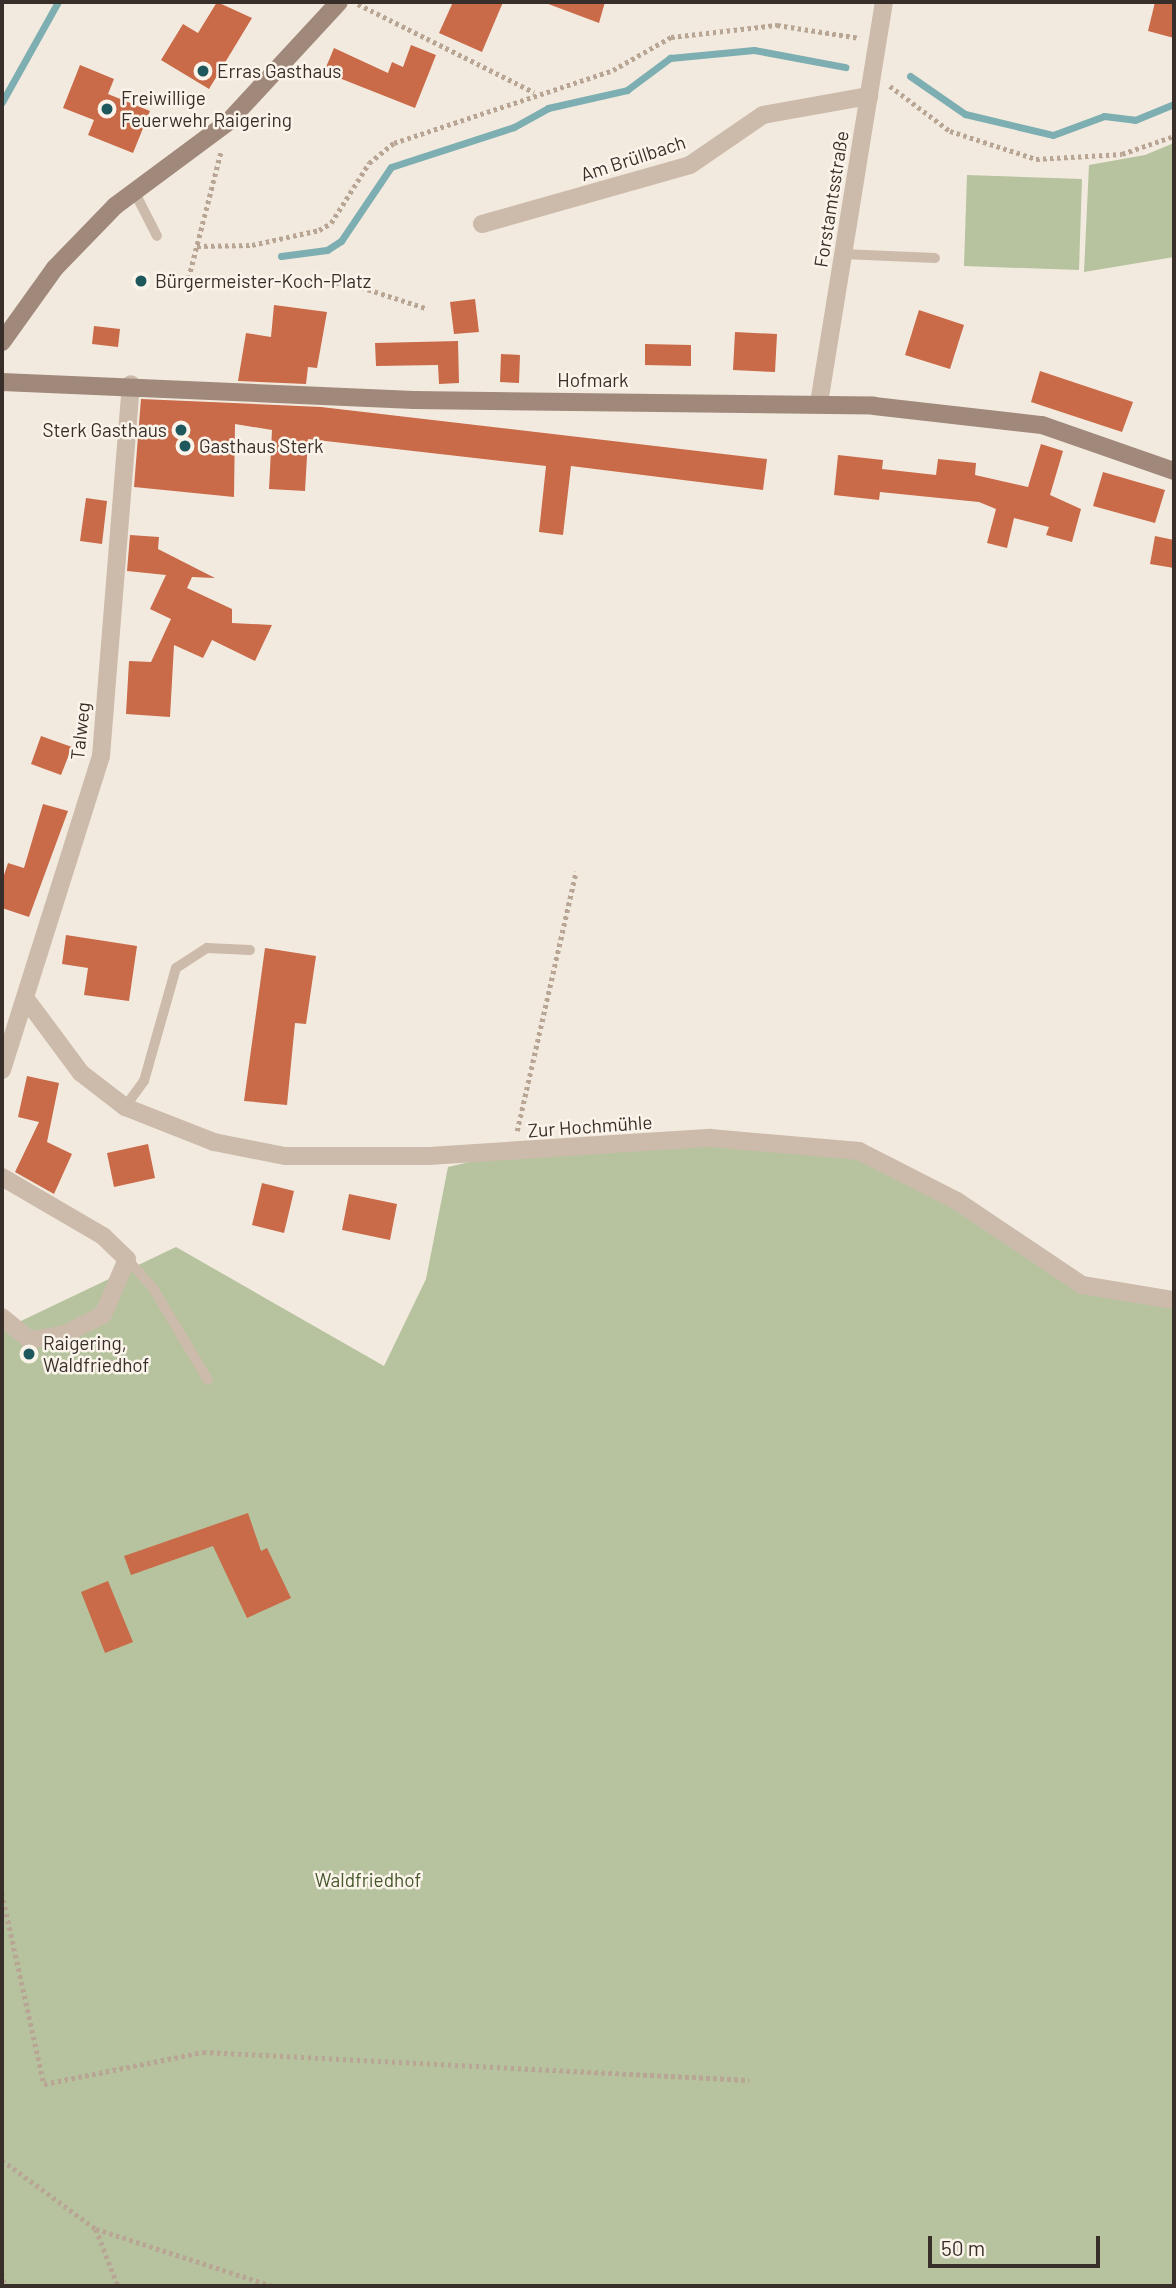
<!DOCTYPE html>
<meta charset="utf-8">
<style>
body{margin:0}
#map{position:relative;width:1176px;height:2288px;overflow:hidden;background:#f3eadf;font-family:Barlow,sans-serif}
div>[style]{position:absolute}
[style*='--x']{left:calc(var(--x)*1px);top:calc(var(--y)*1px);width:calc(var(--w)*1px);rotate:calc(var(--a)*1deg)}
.green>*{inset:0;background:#b6c39e}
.stream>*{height:7px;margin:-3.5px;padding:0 3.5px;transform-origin:3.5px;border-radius:3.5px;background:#7daeb1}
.building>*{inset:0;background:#c96a48}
.path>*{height:4.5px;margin-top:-2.25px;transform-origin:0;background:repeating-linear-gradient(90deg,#b8a594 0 3.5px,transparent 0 7px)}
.lane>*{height:10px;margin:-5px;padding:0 5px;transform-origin:5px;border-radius:5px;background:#cba}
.street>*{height:18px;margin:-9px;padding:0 9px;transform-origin:9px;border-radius:9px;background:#cba}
.secondary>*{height:18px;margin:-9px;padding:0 9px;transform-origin:9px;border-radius:9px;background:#a0897b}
.dots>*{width:19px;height:19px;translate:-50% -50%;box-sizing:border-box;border:4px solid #fbf4eb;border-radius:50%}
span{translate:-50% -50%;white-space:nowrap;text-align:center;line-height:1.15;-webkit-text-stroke:5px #fbf4eb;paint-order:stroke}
.poi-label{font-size:19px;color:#392f2a}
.left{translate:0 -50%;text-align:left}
.right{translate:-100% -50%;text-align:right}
.street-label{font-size:19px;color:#392f2a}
.park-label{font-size:19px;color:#47582d}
.frame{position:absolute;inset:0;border:4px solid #392f2a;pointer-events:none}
.scale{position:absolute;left:928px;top:2236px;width:172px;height:32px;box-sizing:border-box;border:4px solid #392f2a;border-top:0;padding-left:9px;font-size:21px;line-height:24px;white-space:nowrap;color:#392f2a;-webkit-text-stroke:5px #fbf4eb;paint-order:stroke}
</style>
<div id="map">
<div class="green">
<i style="clip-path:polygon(1174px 143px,1174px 257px,1084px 272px,1089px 165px,1145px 155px)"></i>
<i style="clip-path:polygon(967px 175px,1082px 179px,1079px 270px,964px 266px)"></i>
<i style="clip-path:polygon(710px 1138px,859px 1151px,1082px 1285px,1174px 1300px,1174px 2286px,2px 2286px,2px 1330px,176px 1247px,384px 1366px,426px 1279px,448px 1167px,512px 1152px)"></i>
</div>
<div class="stream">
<i style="--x:910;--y:76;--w:67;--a:34.6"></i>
<i style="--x:965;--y:114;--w:90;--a:13.4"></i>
<i style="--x:1053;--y:135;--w:54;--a:-20.4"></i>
<i style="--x:1104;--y:116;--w:31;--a:7"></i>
<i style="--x:1135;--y:120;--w:42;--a:-22.3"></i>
<i style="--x:2;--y:102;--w:115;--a:-60.8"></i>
<i style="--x:281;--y:256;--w:46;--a:-7.4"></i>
<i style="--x:327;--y:250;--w:17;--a:-33"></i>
<i style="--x:341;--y:241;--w:89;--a:-56"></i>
<i style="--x:391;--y:167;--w:129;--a:-18"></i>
<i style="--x:514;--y:127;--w:39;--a:-29"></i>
<i style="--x:548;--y:108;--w:81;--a:-12.8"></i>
<i style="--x:627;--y:90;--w:54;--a:-36.7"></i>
<i style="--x:670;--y:58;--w:84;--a:-5.4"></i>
<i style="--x:754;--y:50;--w:93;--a:10.6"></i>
</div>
<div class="building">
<i style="clip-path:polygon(217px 2px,252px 18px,209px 89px,161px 60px,183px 24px,198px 33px)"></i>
<i style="clip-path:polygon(453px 2px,503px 2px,482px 52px,439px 33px)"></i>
<i style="clip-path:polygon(543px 2px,605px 2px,599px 23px)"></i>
<i style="clip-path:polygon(1155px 2px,1174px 2px,1174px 38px,1148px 31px)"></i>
<i style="clip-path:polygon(411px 45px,436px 55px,415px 108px,324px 72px,334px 48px,388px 73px,392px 62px,403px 67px)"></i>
<i style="clip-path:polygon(80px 65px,114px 79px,108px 94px,150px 111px,133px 153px,88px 135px,94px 120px,63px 108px)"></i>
<i style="clip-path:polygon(475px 299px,479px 332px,454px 334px,450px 302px)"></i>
<i style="clip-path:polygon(274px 305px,327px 312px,317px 368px,308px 367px,306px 384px,238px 381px,246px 333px,271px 337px)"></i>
<i style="clip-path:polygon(919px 310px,964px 325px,950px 369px,905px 355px)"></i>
<i style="clip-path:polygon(94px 326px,120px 329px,118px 347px,92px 344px)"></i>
<i style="clip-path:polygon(735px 332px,777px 334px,775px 372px,733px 370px)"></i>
<i style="clip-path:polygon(458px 341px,459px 383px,439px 384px,438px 365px,376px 366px,375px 343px)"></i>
<i style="clip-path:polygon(645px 344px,691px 345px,691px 366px,645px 365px)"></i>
<i style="clip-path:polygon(501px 354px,520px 355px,519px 383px,500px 382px)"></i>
<i style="clip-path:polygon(1040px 371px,1133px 402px,1122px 432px,1031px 402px)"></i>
<i style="clip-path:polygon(141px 399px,321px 407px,767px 459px,763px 490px,571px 466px,563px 535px,539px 532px,546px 466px,308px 439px,305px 491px,269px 489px,272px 430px,235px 424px,234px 497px,134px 487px)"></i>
<i style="clip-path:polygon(1041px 444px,1063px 451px,1050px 495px,1081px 509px,1072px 542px,1046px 535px,1049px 527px,1014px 518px,1007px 548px,987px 543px,996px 509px,979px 502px,880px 492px,879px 500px,834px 495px,838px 455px,883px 460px,882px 469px,936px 475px,938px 459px,976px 463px,975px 475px,1028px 487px)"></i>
<i style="clip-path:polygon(1103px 472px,1165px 490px,1155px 523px,1093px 506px)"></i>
<i style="clip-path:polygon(86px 498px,107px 501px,102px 544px,80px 541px)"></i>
<i style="clip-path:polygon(130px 535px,159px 537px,158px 549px,215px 578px,192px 577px,187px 588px,232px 609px,232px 623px,272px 625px,255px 661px,212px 640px,203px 658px,174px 645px,170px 717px,126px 714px,129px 661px,151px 662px,171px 619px,150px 609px,166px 575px,127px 571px)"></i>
<i style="clip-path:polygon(1155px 536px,1174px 540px,1174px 568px,1150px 564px)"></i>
<i style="clip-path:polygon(41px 736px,72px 747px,61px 775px,31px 764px)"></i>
<i style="clip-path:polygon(43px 804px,68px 811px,29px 917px,2px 908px,2px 881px,8px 863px,24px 868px)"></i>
<i style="clip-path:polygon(66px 935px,137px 946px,129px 1001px,84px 995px,88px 968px,62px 964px)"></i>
<i style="clip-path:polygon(265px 948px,316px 956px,306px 1024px,295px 1023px,287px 1105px,244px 1101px)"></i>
<i style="clip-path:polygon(27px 1076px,59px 1083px,47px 1142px,72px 1154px,54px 1194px,15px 1172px,39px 1122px,18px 1117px)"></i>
<i style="clip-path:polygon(148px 1144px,155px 1178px,114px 1187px,107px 1153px)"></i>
<i style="clip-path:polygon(262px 1183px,294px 1191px,284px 1233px,252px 1225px)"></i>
<i style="clip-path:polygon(349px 1194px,397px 1204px,390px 1240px,342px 1230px)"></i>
<i style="clip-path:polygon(248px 1513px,261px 1551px,267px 1548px,291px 1598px,247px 1618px,213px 1546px,131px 1575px,124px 1556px)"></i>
<i style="clip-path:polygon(108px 1581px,133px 1642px,105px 1653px,81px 1592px)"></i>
</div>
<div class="path">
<i style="--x:358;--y:4;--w:197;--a:26.6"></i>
<i style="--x:890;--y:86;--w:75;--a:36.9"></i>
<i style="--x:950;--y:131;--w:90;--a:18"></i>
<i style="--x:1036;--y:159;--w:86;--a:-3.3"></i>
<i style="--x:1122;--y:154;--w:55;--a:-19.1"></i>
<i style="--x:221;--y:153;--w:129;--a:104.4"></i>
<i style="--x:189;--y:278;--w:159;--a:1.8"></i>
<i style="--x:348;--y:283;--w:82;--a:17.8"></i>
<i style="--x:197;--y:246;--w:55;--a:-1"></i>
<i style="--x:252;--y:245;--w:69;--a:-12.6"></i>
<i style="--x:319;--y:230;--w:14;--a:-30"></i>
<i style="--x:331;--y:223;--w:71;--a:-57.7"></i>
<i style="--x:369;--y:163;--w:32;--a:-39"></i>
<i style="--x:394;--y:143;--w:231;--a:-18.4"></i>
<i style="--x:613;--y:70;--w:67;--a:-29.6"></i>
<i style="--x:671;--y:37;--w:107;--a:-6.5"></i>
<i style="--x:777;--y:25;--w:84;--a:8.9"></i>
<i style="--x:517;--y:1131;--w:266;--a:-77.2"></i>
<i style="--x:2;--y:1893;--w:196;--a:77.6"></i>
<i style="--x:44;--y:2084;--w:162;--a:-11.4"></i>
<i style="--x:203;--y:2052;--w:547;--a:2.94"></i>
<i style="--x:2;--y:2160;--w:117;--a:36.3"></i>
<i style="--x:96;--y:2229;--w:186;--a:17.9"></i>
<i style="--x:96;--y:2229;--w:61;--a:68.9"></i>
<i style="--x:2;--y:2273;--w:13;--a:77"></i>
</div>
<div class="lane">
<i style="--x:135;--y:193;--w:48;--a:62.9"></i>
<i style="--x:843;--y:254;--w:92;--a:2.5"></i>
<i style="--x:125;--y:1107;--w:32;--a:-54"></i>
<i style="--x:144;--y:1081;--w:117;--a:-74.2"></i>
<i style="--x:176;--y:968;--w:37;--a:-33"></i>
<i style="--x:207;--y:948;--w:43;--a:2.7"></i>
<i style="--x:127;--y:1259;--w:39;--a:48"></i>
<i style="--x:153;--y:1288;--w:107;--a:59.1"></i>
</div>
<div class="street">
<i style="--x:482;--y:224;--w:216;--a:-15.8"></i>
<i style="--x:690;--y:165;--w:88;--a:-34.4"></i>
<i style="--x:763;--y:115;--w:108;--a:-10.2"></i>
<i style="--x:819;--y:403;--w:406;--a:-80.8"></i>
<i style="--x:26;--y:999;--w:92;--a:53.4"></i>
<i style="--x:81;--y:1073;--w:56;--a:37.7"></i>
<i style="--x:125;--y:1107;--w:96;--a:21.5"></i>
<i style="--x:214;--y:1142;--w:72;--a:11.2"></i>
<i style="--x:285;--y:1156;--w:144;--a:0"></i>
<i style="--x:429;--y:1156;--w:282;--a:-3.7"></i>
<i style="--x:710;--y:1138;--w:150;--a:5"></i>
<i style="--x:859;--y:1151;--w:110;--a:27"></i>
<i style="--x:957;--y:1201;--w:151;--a:33.9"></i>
<i style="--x:1082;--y:1285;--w:93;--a:9.3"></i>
<i style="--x:2;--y:1070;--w:329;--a:-72.5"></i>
<i style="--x:101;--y:756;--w:373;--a:-85.4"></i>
<i style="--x:2;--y:1177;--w:117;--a:30.3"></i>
<i style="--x:103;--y:1236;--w:33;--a:44"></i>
<i style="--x:127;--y:1259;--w:61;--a:113.2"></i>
<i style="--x:103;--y:1315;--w:42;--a:153.4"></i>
<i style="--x:65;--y:1334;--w:36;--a:170"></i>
<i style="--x:30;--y:1340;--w:36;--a:-141"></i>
</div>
<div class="secondary">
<i style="--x:2;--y:342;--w:91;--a:-54.4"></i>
<i style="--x:55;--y:268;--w:86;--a:-45.9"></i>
<i style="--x:115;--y:206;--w:141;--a:-36.6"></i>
<i style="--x:228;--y:122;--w:163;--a:-47.2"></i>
<i style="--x:2;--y:382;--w:412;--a:2.5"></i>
<i style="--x:414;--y:400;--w:460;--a:0.7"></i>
<i style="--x:874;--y:406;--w:169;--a:6.5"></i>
<i style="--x:1042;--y:425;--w:140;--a:19.2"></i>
</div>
<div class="dots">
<i style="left:203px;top:71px;background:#1e575c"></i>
<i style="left:107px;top:109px;background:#1e575c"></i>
<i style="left:141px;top:281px;background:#1e575c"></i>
<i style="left:181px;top:430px;background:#1e575c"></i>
<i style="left:185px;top:446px;background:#1e575c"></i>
<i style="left:29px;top:1354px;background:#1e575c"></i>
</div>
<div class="poi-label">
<span class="left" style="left:217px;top:71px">Erras Gasthaus</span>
<span class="left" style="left:121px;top:109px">Freiwillige<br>Feuerwehr Raigering</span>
<span class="left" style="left:155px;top:281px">Bürgermeister-Koch-Platz</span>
<span class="right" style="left:167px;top:430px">Sterk Gasthaus</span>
<span class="left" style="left:199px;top:446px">Gasthaus Sterk</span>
<span class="left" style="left:43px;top:1354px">Raigering,<br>Waldfriedhof</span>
</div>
<div class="street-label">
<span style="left:633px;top:158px;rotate:-18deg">Am Brüllbach</span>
<span style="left:831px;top:199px;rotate:-81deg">Forstamtsstraße</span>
<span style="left:593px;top:380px">Hofmark</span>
<span style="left:80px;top:731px;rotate:-84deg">Talweg</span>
<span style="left:590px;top:1126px;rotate:-4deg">Zur Hochmühle</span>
</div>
<div class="park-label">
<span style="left:368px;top:1880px">Waldfriedhof</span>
</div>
<div class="frame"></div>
<div class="scale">50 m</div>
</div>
